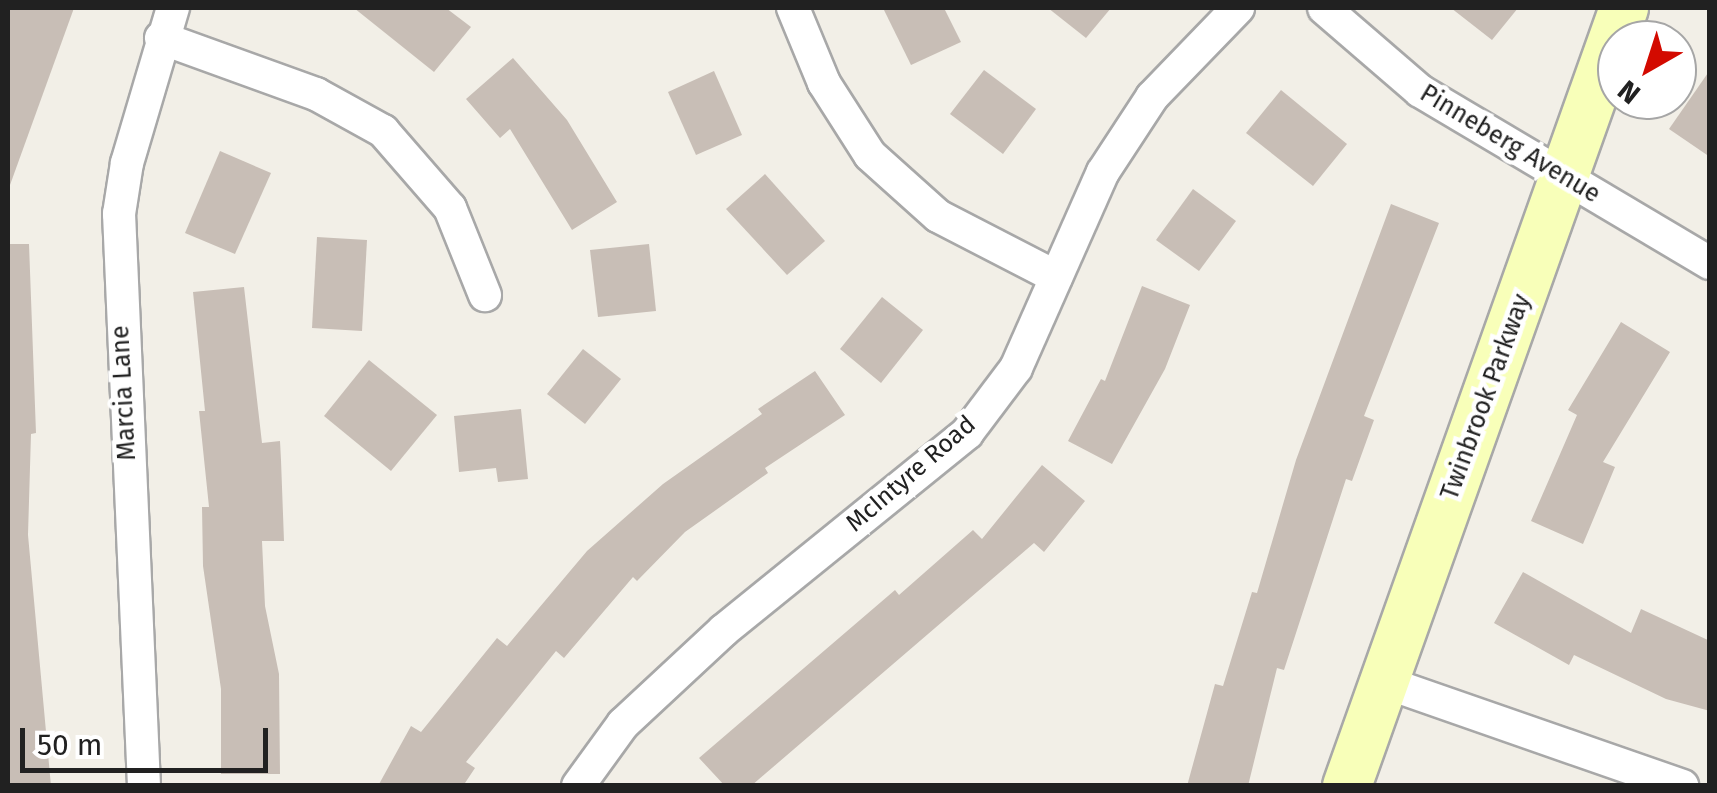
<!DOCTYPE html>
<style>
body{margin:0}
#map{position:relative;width:1717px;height:793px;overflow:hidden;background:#f2efe7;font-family:"Fira Sans",sans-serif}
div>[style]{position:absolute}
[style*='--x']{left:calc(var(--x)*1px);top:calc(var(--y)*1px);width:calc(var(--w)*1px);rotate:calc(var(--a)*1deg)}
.building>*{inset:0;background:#c8beb6}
.roads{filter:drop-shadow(2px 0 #a8a8a8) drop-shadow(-2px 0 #a8a8a8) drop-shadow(0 2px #a8a8a8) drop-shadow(0 -2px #a8a8a8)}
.street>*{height:32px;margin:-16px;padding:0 16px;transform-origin:16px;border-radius:16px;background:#fff}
.secondary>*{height:48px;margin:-24px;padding:0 24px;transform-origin:24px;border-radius:24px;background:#f8ffb9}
span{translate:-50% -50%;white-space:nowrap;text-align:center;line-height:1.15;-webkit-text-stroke:9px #fff;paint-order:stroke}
.street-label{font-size:25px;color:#212121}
.frame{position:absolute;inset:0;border:10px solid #212121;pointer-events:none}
.north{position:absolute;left:1597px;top:20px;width:100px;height:100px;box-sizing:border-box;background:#fff;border:2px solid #a6a6a6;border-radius:50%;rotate:219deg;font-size:28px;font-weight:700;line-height:40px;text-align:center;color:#212121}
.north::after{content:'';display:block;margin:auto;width:35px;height:45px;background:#d30a00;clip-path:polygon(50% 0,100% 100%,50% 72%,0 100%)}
.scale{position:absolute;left:20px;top:728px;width:248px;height:45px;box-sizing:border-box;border:5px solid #212121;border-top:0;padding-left:12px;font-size:30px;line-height:35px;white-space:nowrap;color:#212121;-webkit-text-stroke:8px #fff;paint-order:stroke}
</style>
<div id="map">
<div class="building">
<i style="clip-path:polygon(8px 8px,74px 8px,10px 185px,8px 185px)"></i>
<i style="clip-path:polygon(354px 8px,446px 8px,471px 27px,434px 72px)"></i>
<i style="clip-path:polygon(883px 8px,944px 8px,961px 42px,911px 65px)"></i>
<i style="clip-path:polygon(1048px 8px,1111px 8px,1086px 38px)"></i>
<i style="clip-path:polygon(1451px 8px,1518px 8px,1492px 40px)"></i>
<i style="clip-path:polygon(513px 58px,567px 120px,617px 202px,572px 230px,510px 129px,500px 138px,466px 99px)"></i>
<i style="clip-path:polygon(984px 70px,1036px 109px,1003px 154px,950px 114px)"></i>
<i style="clip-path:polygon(1710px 70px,1710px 157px,1669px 129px)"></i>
<i style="clip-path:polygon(714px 71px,742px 135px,696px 155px,668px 92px)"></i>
<i style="clip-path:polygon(1281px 90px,1347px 144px,1313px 186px,1246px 133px)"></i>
<i style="clip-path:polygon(220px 151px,271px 173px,235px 254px,185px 233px)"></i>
<i style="clip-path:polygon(765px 174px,825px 241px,787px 275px,726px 209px)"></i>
<i style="clip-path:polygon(1193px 189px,1236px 221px,1199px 271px,1156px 240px)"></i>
<i style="clip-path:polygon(1391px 204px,1439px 223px,1364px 416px,1374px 420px,1352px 481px,1346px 479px,1284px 670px,1277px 668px,1248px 786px,1187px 786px,1215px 684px,1223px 686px,1252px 592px,1257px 593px,1296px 460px)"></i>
<i style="clip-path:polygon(317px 237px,367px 240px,362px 331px,312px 328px)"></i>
<i style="clip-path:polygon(8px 244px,29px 244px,36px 433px,31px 434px,28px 535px,51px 786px,8px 786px)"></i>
<i style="clip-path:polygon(649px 244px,656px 311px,598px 317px,590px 250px)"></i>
<i style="clip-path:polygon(1142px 286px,1190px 305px,1165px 369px,1112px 464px,1068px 441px,1101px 379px,1105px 381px)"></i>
<i style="clip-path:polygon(244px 287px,262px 443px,280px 441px,281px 460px,284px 541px,262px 541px,265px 606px,279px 674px,280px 774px,221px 774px,221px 689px,203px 566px,202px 507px,209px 507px,199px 411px,205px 411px,193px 292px)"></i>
<i style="clip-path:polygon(882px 297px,923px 330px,881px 383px,840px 349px)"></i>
<i style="clip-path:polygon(1621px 322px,1670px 352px,1603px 462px,1615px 467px,1583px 544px,1531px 521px,1577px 415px,1568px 410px)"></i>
<i style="clip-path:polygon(583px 349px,621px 379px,585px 424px,547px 394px)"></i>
<i style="clip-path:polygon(369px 360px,437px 415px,391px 471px,324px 416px)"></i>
<i style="clip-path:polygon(815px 371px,845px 415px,765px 468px,768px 473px,685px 532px,637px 581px,633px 577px,564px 658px,556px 651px,466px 762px,475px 768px,463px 786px,378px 786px,411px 726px,421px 732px,497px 638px,507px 646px,587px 551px,663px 484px,762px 414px,758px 409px)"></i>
<i style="clip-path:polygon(521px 409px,528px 479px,498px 482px,496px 468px,459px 472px,454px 416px)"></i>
<i style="clip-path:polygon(1042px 465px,1085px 501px,1044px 552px,1034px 543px,751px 786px,725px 786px,699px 758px,895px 590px,899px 595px,973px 530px,982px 539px)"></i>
<i style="clip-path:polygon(1523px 572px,1631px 633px,1641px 609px,1710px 641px,1710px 711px,1666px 699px,1574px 655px,1569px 665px,1494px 623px)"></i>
</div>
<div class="roads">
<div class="street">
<i style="--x:793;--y:8;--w:81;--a:67.5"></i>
<i style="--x:824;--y:83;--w:85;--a:57.4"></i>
<i style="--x:870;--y:155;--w:91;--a:41.9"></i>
<i style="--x:938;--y:216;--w:133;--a:27.3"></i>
<i style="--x:1324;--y:8;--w:127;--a:40.8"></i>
<i style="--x:1420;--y:91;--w:337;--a:30.7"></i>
<i style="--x:161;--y:38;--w:165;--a:19.9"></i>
<i style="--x:316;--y:94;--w:77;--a:28.9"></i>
<i style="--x:383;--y:131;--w:102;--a:49"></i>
<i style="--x:450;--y:208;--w:94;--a:68.1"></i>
<i style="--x:1384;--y:682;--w:316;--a:19.2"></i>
<i style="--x:144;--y:786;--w:573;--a:-92.5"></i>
<i style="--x:119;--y:214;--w:52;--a:-81.1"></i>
<i style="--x:127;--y:163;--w:162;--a:-73.5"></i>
<i style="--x:578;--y:786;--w:77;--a:-54"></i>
<i style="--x:623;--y:724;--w:138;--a:-42.9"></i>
<i style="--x:724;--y:630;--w:313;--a:-39"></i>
<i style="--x:967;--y:433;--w:81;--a:-53"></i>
<i style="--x:1016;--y:368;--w:214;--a:-66.1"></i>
<i style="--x:1103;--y:172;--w:90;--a:-56.8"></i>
<i style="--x:1152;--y:97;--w:124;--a:-46"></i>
</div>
<div class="secondary">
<i style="--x:1347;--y:786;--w:826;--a:-70.4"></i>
</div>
</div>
<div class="street-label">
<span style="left:1510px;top:144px;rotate:31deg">Pinneberg Avenue</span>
<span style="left:124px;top:393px;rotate:-93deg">Marcia Lane</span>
<span style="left:1486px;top:397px;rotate:-70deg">Twinbrook Parkway</span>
<span style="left:911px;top:474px;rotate:-41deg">McIntyre Road</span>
</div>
<div class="frame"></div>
<div class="north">N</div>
<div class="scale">50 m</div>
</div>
